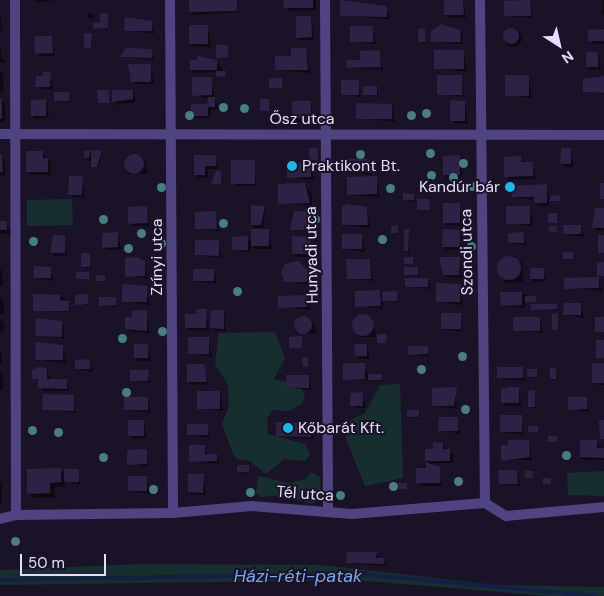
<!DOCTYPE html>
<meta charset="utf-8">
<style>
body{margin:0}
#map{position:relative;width:604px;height:596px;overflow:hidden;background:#1a1327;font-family:"DM Sans",sans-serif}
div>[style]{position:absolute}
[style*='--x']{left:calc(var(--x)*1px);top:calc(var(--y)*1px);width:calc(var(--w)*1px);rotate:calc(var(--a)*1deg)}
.green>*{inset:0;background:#172e31}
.shadow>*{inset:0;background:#0007}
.round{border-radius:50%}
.stream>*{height:4px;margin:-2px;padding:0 2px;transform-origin:2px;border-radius:2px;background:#131f45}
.building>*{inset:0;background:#2e2146}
.minor>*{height:10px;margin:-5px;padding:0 5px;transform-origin:5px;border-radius:5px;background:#4f4481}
.trees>*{width:9px;height:9px;margin:-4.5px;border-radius:50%;background:#497d81}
.dots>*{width:14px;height:14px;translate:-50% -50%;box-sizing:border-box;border:2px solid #1a1327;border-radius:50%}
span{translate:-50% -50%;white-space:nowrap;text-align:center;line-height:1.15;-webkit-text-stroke:4px #1a1327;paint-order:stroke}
.street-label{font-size:16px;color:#e5ddfb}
.poi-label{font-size:16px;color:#e5ddfb}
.left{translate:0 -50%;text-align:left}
.right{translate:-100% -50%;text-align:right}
.water-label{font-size:18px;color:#77a6ef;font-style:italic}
.north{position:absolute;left:534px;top:20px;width:50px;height:50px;-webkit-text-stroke:4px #1a1327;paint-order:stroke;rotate:145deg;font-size:14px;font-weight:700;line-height:20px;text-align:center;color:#e5ddfb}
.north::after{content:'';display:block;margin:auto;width:18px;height:22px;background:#e5ddfb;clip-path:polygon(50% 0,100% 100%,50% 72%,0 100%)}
.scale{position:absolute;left:20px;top:554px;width:86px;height:22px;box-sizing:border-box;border:2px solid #e5ddfb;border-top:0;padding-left:6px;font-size:15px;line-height:18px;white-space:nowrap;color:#e5ddfb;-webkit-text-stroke:4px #1a1327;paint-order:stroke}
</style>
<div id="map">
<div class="green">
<i style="clip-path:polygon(72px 199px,73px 225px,27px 226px,27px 200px)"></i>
<i style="clip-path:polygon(275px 332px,285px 358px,274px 379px,300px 385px,305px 395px,302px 404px,289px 411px,273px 410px,267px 418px,268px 434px,305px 444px,310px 454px,305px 461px,285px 459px,266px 474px,248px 460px,236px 459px,232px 451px,222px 424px,229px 406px,228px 385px,215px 364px,219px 333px)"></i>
<i style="clip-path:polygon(400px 384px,403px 478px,365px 486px,346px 439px,345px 423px,365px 413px,380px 385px)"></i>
<i style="clip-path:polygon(604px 471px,604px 496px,568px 495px,567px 473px)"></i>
<i style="clip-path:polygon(311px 472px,320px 477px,321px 499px,312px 504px,281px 495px,260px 497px,256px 492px,258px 476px,288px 483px,305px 479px)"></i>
<i style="clip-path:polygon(143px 564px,321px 565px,497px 585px,604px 587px,604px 596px,548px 596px,355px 580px,0 585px,0 570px)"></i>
</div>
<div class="shadow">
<i style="clip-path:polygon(35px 0,55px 0,37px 3px)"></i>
<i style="clip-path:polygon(190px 0,237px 2px,238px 12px,193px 15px)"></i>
<i style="clip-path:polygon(285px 0,316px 0,316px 10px,288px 11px)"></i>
<i style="clip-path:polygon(603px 0,604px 0,604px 15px,603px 14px)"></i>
<i style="clip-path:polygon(463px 1px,466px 18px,449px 18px,446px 15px)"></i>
<i style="clip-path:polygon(530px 2px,533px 18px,505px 16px)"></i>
<i style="clip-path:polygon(386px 7px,390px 19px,341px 16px)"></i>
<i style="clip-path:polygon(88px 13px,94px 14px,94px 19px,88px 18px)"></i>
<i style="clip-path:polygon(107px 15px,108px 29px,96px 29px,94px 28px)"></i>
<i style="clip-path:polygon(0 16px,1px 18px,2px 30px,0 31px)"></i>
<i style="clip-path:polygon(311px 17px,314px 40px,300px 40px,297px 37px)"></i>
<i style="clip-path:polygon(151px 22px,154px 34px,126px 30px)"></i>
<i style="clip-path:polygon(448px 25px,463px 35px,463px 44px,433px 42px,432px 31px)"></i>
<i style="clip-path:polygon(208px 26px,211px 47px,194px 47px,191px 44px)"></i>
<i style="clip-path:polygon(372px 27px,376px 44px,351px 41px)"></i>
<i style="clip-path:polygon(604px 28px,604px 44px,593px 44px,589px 31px)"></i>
<i class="round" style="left:504px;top:29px;width:18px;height:18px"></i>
<i style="clip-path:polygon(425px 30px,427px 43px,420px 43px,419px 42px)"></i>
<i style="clip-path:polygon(91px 34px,92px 49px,86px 49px,85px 48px)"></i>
<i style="clip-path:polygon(52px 37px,55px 56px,39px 56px,36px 53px)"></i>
<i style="clip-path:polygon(0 46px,2px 57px,6px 63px,0 63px)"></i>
<i style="clip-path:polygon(305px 49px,311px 73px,276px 70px,292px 57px)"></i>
<i style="clip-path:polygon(151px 50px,154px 60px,121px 57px)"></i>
<i style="clip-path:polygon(380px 51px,383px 70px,347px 68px,362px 61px)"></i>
<i style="clip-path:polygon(464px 51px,467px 72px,435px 68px)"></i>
<i style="clip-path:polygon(598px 53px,601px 70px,591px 70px,587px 67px)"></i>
<i style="clip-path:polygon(199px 57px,217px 61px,226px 77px,218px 72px,194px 73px,191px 70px)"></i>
<i style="clip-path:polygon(151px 65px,154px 84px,136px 84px,132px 81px)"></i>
<i style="clip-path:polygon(0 71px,3px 75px,4px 92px,0 92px)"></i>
<i style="clip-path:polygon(50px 74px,53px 90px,40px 89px,37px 77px)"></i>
<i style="clip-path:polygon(529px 76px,532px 98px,506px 95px)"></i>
<i style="clip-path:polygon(461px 77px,464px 97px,439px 94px)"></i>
<i style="clip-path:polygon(211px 78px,218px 110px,211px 110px,210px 118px,195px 118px,192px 115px,209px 105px,209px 98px,193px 95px)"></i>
<i style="clip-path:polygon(604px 80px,604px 94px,584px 92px)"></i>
<i style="clip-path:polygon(358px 81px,361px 97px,342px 94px)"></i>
<i style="clip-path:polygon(378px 89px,378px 96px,364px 95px,377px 87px)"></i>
<i style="clip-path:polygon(113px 91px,133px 91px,136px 102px,116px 105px)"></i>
<i style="clip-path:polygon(68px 93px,69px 102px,55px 101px)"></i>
<i style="clip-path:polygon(0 100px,5px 103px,5px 122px,0 122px)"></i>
<i style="clip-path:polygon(46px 101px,49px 118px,35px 119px,32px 115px)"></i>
<i style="clip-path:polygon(311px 102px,314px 121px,296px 121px,293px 118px)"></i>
<i style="clip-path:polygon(465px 102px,468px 124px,454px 123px,451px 120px)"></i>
<i style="clip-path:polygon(392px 105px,395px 122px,357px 118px)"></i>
<i style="clip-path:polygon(571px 150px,574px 167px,565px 167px,562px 164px)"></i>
<i style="clip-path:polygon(42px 152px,51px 163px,51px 175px,31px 175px,28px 172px)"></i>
<i style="clip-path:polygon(89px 152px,103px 153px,98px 168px,85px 158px)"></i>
<i style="clip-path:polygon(0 156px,5px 159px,5px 175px,0 176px)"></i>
<i style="clip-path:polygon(215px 156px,218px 169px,208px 169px,208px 178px,199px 178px,195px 174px)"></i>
<i style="clip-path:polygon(459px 156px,463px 177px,447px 178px,444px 175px)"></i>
<i style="clip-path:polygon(506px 158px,532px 163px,536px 179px,508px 180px)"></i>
<i style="clip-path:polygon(125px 159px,145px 159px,148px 174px,128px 174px)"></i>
<i style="clip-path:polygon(368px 160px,372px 175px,347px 172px)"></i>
<i style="clip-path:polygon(254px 161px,257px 186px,236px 186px,233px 183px)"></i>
<i style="clip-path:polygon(311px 165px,314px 180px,288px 177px)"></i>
<i style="clip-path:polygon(392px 165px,393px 172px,384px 171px)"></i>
<i style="clip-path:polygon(82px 177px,85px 198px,73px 197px,70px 194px)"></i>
<i style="clip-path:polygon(376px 177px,380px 197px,348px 195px)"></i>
<i style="clip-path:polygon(305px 185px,312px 194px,312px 206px,280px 203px)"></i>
<i style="clip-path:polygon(546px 185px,549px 197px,559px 197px,561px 202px,549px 199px,549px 206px,538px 206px,535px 200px,513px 197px)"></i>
<i style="clip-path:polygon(414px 195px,415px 201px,404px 200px)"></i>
<i style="clip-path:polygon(460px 205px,462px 226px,447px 225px,444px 222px)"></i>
<i style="clip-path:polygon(147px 207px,150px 226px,132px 226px,129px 223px)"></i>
<i style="clip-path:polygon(265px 207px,264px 228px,255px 228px,252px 225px)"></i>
<i style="clip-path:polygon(530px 207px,533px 226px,507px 223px)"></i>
<i style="clip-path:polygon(367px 208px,370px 228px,344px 225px)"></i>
<i style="clip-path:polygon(604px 209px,604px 230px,597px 231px,594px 228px)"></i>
<i style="clip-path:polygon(295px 212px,314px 216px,314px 232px,291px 229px)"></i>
<i style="clip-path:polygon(216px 213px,219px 231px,196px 228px)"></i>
<i style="clip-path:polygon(6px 222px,11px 234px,0 234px,0 223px)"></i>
<i style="clip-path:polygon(581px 227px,584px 237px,565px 234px)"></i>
<i style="clip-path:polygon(408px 230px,409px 252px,406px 252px,405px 251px)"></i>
<i style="clip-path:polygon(269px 231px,272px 249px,255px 249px,251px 244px,251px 252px,233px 250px,247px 238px,252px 242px)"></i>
<i style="clip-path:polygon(460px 231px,462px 250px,447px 250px,443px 246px)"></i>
<i style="clip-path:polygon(118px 233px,121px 250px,107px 250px,103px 247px)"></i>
<i style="clip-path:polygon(524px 234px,527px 246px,509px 243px)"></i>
<i style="clip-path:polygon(361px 235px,365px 252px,343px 249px)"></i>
<i style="clip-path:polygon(64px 236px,67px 256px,55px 256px,51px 253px)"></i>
<i style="clip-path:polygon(310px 238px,313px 257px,296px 257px,293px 254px)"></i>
<i style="clip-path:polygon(218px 241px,222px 258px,196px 255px)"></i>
<i style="clip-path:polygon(89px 254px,91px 268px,83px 268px,82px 267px)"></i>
<i style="clip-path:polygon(514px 256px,522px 263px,523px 282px,504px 283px,500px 260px)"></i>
<i style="clip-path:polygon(459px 258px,462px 278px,447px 277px,444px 274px)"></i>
<i style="clip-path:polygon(370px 260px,373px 281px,348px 279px)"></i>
<i style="clip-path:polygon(144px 262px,148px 279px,126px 276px)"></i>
<i style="clip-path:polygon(299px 262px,313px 278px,312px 285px,285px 281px)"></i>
<i style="clip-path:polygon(50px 268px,54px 281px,35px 278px)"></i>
<i style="clip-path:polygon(0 269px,2px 271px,3px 286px,0 286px)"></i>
<i style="clip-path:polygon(418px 269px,419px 276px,405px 275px)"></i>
<i style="clip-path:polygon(543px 269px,546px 281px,534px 282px,531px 278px)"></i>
<i style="clip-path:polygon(214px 271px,217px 284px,194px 281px)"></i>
<i style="clip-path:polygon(599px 279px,602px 291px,565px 288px)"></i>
<i style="clip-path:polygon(428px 280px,431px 289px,406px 286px)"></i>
<i style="clip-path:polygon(460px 286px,463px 305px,437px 302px)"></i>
<i style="clip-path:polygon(146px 287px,150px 305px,124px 302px)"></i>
<i style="clip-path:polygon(380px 292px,384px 295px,396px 293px,398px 302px,383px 300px,383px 309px,356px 306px)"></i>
<i style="clip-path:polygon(521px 293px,535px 297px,536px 302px,525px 300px,525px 308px,502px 306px)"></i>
<i style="clip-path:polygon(0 296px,4px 300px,4px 314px,0 314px)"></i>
<i style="clip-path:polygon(60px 296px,70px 303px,69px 312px,34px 310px)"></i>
<i style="clip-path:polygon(87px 296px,88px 305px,76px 304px)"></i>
<i style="clip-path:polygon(306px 296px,310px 310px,279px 307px)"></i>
<i style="clip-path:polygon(115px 298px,117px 306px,100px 305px)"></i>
<i style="clip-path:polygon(557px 305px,558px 310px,533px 309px)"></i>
<i style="clip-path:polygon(581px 305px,584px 318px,565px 315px)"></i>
<i style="clip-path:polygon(206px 310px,209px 331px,189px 330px,186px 327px)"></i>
<i style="clip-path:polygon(224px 311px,226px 331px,215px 331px,211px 328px)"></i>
<i style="clip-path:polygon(146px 312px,150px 333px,130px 332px,127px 329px,133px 318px)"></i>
<i style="clip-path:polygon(460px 315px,463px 332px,442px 329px)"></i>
<i style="clip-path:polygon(557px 315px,559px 330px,555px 330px,553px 329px)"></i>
<i style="clip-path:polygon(354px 316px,373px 317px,376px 337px,357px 337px)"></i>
<i style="clip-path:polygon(306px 317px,315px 324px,316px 334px,295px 332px,295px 321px)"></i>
<i style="clip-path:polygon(540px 318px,543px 333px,514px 330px)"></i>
<i style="clip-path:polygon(0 319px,4px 323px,4px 332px,0 332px)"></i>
<i style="clip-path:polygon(62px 322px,65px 339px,37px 336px)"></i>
<i style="clip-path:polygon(208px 339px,212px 357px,189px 353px)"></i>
<i style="clip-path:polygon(147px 345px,151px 361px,138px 361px,135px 358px)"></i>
<i style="clip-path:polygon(367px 345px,370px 359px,359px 359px,356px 356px)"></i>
<i style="clip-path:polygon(63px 346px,66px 363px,36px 360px)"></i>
<i style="clip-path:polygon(427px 347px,430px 357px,410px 354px)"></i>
<i style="clip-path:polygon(0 351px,2px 353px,2px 365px,0 365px)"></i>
<i style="clip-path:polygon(90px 361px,93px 372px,76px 369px)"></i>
<i style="clip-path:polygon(364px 364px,368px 375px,381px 375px,383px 381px,345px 379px)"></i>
<i style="clip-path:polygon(203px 365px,209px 384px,191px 385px,188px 381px)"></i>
<i style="clip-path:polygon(604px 365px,604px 385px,597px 385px,594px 382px)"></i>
<i style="clip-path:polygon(522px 368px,525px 381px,498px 378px)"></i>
<i style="clip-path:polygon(47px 369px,50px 380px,66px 380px,69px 391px,43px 391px,34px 371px)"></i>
<i style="clip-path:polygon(556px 369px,557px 380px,552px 380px,551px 379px)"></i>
<i style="clip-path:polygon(536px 370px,538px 378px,528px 377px)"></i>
<i style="clip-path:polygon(0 371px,3px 374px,3px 390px,0 390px)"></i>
<i style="clip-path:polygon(148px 372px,151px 383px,132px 380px)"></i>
<i style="clip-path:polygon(308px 376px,312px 390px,288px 388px)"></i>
<i style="clip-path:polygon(519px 388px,522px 406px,506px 406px,503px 403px)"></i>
<i style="clip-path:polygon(456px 389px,457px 409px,433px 406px)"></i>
<i style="clip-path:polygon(220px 392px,223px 411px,198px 408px)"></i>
<i style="clip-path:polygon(535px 392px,536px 408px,530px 408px,529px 406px)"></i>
<i style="clip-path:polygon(363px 394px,366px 408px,355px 408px,352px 405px)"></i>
<i style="clip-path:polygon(73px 396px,76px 413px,43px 409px)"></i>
<i style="clip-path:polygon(586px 398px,589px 412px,570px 409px)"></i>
<i style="clip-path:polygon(148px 399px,151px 413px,125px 410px)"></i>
<i style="clip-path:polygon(419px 411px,420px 418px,408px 417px)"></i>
<i style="clip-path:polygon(521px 416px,524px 435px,501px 432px)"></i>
<i style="clip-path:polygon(457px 419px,460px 434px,440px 430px)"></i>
<i style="clip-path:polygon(144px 421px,147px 438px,133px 439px,129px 435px)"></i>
<i style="clip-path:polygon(310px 424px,314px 439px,278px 436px)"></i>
<i style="clip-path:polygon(207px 425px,210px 438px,188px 434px)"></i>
<i style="clip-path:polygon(529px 441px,532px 460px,502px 460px,502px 446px)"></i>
<i style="clip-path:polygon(596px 442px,604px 449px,604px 460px,584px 460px,581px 457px)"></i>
<i style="clip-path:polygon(442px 444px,453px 454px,453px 463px,435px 463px,442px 486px,421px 486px,417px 469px,431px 465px,426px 460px)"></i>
<i style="clip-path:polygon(205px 446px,208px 455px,217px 455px,220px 464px,190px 461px)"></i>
<i style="clip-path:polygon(146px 450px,149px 467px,128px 464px)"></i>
<i style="clip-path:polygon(249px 466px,250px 473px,238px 472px)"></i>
<i style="clip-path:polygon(60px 469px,65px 474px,78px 471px,81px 485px,65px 481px,65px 487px,55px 487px,55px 498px,34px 498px,28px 493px)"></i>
<i style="clip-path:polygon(517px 471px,520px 486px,500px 484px)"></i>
<i style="clip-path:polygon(203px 475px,206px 495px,192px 495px,189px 492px)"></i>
<i style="clip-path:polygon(147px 477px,150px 494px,129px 491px)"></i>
<i style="clip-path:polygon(0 481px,2px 483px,2px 504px,0 504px)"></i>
<i style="clip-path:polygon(376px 554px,387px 566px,348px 563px)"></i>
</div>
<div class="stream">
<i style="--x:0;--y:580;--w:358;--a:-1"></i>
<i style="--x:358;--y:574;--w:238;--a:5.3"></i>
</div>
<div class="building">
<i style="clip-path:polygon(189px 0,237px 0,237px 11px,189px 12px)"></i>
<i style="clip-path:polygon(283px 0,313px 0,313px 8px,284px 8px)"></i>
<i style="clip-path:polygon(340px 0,387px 6px,387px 17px,340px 16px)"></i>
<i style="clip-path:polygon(444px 0,463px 0,464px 15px,444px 15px)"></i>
<i style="clip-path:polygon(530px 0,531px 16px,504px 16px,504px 1px)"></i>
<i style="clip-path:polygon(100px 13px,108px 13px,108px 28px,93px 29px,93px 23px,100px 22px)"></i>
<i style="clip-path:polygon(296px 16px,311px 16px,312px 37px,296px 38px)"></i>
<i style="clip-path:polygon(125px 17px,152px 21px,152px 31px,124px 31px)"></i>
<i style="clip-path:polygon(441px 24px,460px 30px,461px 42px,431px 42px,431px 31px)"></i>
<i style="clip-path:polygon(189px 25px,208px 25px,208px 44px,189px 44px)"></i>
<i style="clip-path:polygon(350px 26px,373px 26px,373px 42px,350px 42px)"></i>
<i class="round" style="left:503px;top:28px;width:16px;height:16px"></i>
<i style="clip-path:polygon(425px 28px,426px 42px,418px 42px,418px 29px)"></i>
<i style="clip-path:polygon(604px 29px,604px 41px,588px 41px,588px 30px)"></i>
<i style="clip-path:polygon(84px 33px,92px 33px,91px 48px,84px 49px)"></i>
<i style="clip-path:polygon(34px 36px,52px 36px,53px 53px,35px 54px)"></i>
<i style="clip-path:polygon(216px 45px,228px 45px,228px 57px,216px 58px)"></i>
<i style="clip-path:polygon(126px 48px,152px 49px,152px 58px,120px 57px)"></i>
<i style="clip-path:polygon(291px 48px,306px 48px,308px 70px,275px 70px,275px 56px,291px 56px)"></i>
<i style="clip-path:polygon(380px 50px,381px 67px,346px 68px,346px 60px,360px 60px,360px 51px)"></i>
<i style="clip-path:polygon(434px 50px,464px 50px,464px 69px,434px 69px)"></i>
<i style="clip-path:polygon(586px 52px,598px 52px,598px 67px,586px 67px)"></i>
<i style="clip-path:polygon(197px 56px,217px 60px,217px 70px,190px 70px,190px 60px,197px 60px)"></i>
<i style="clip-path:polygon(128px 64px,151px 64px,151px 82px,131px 82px)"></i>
<i style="clip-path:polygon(216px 71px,226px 71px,225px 77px,216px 76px)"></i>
<i style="clip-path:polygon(43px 72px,51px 72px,50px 87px,35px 87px,36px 76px,43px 76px)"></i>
<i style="clip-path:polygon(437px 75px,462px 75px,462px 95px,437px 95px)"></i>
<i style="clip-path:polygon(505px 75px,529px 75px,529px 96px,505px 96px)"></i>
<i style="clip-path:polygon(604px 76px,604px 93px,583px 92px,583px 79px)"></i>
<i style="clip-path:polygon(192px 77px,212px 77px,212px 95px,192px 96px)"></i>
<i style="clip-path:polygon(269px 78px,282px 78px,282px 88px,269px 88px)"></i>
<i style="clip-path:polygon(341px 80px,359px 80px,359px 95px,341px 95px)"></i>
<i style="clip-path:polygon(363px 86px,377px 86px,377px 95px,363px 95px)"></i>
<i style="clip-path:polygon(97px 90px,109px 90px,109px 103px,98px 103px)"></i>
<i style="clip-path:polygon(112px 90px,133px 90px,133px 99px,112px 102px)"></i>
<i style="clip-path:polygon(54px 92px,69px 92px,69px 101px,54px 101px)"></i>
<i style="clip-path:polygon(208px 97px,215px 97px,215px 107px,208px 107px,208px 116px,191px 116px,191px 104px,207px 104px)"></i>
<i style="clip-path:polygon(0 99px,2px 99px,2px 119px,0 119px)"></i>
<i style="clip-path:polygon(46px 99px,46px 116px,31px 116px,31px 100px)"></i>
<i style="clip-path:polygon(260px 99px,269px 99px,269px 111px,260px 111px)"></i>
<i style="clip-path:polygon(450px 100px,465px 101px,465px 121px,450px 121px)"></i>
<i style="clip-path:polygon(292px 101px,311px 101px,311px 118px,292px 118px)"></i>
<i style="clip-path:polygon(356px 103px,392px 104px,392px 119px,356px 119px)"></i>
<i style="clip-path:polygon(309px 148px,318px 148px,318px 160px,309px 160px)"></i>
<i style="clip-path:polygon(561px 148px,571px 148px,571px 164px,560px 164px)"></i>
<i style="clip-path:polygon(90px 150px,89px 158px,84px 158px,84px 151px)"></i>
<i style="clip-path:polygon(91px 150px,102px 151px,97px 167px,91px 167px)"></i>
<i style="clip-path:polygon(26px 151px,43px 151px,43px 158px,48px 158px,48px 172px,26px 172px)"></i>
<i class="round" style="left:124px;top:154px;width:20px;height:20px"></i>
<i style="clip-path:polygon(0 155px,2px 155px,3px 172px,0 172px)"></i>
<i style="clip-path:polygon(194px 155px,216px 155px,216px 166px,205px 166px,205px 175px,194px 175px)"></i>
<i style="clip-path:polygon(460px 155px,460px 175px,443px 175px,443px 156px)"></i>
<i style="clip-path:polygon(521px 156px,521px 162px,533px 162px,533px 176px,504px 177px,504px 157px)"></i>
<i style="clip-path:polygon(346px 159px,369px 159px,369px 172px,346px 173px)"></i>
<i style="clip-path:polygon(231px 160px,255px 160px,255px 184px,231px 184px)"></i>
<i style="clip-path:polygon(305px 162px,311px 164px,311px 177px,287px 178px,287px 164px)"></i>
<i style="clip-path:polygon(392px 163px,392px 171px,383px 171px,383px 164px)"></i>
<i style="clip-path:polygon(216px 171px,221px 171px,221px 184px,211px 184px)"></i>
<i style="clip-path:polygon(69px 176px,83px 176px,82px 195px,68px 195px)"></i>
<i style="clip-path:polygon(377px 176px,377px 194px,347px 195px,347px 177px)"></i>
<i style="clip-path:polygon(305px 183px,310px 203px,278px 204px,278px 184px)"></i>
<i style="clip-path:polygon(600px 183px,604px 183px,604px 199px,600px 199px)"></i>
<i style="clip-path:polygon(547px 184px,547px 203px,534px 203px,534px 197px,512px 197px,512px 186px)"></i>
<i style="clip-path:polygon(403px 193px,414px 194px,414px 200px,403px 200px)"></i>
<i style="clip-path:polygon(560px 195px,560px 201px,550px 201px,550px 196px)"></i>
<i style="clip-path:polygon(417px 199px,429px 199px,430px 210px,417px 210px)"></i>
<i style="clip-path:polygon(443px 203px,460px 203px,460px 223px,443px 223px)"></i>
<i style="clip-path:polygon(347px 204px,367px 207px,368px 225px,342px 225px,342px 207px)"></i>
<i style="clip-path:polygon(251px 205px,265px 206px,261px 225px,251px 225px)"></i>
<i style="clip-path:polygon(147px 206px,148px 223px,128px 224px,128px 207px)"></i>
<i style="clip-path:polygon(506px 206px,530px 206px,530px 224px,506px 224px)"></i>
<i style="clip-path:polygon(595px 208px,604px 208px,604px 228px,592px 228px)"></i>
<i style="clip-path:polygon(216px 211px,217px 229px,195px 229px,195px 212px)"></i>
<i style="clip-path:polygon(294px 211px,311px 211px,311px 230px,290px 230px)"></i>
<i style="clip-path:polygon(548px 213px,557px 213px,557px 223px,548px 223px)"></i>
<i style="clip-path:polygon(0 221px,7px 221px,7px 230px,0 230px)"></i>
<i style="clip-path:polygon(398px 225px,398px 233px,391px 233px,391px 226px)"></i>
<i style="clip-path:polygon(563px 225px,581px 225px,581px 234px,564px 234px)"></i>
<i style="clip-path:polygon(549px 226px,557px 226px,557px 232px,549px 232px)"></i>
<i style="clip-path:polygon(251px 229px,269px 229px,269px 246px,251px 246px)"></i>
<i style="clip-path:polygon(404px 229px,409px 229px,408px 251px,404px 251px)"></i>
<i style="clip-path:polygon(443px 229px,460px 230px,460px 247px,442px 247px)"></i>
<i style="clip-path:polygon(118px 232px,118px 247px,102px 248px,102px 233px)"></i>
<i style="clip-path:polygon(524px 232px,524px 243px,508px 243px,508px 233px)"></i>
<i style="clip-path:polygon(342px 234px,362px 234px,362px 249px,342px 249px)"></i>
<i style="clip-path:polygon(53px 235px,65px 235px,65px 253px,50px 253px)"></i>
<i style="clip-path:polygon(598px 235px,604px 235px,604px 253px,598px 253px)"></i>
<i style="clip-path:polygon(248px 236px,248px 250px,232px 250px,232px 237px)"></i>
<i style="clip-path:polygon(292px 236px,311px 237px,310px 254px,292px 254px)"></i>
<i style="clip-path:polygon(195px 240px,219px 240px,219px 256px,195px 255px)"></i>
<i style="clip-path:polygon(563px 252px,573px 252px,573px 259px,563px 259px)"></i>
<i style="clip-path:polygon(81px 253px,90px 253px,90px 267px,81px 267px)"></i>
<i class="round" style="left:497px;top:256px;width:24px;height:24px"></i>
<i style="clip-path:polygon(137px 257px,145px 261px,145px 276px,125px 277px,125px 258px)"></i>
<i style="clip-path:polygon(404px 257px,413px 257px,413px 264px,404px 264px)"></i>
<i style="clip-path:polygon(439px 257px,460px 257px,459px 275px,443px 275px)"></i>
<i style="clip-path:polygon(346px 259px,370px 259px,371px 279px,347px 279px)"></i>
<i style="clip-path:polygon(299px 261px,311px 274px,309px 282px,284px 282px,281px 272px,285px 264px)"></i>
<i style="clip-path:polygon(597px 262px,604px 262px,604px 276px,597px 276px)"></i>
<i style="clip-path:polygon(34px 266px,51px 267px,51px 278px,34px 278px)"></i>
<i style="clip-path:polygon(404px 267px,418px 267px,418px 275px,404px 275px)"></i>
<i style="clip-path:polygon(530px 268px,544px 268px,544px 279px,530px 279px)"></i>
<i style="clip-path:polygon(193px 269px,214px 269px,214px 281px,193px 281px)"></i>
<i style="clip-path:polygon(76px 272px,89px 272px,89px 279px,76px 279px)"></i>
<i style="clip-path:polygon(96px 275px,105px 275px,105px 281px,96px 281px)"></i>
<i style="clip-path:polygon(599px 277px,599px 288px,564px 289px,564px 278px)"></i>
<i style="clip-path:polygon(405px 278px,428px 278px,428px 287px,405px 287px)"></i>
<i style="clip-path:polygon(436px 283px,461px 284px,460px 302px,436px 302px)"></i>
<i style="clip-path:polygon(122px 284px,147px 286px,147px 302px,122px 302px)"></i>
<i style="clip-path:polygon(380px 290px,381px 306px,355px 307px,355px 291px)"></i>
<i style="clip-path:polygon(397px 291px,397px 301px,382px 301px,382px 292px)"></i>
<i style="clip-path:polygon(500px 292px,522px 292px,522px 305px,501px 306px)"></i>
<i style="clip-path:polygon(33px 294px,60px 295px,60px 300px,69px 301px,69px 311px,33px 311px)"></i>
<i style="clip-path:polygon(88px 294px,88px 304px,75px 305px,75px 295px)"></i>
<i style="clip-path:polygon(307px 295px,307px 307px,278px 308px,278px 296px)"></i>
<i style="clip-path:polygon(525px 296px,536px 296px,536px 302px,525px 302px)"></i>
<i style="clip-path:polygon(99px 297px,116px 297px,116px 305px,99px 306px)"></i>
<i style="clip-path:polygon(564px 303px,581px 303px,581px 315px,563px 315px)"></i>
<i style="clip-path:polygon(531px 304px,557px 304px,557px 309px,531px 310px)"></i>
<i style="clip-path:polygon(196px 309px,207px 309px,206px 328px,185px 328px,185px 314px,196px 314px)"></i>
<i style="clip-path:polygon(147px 310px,147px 331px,125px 329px,125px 317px,132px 317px,132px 311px)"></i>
<i style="clip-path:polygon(211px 310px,224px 310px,224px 329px,210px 328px)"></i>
<i style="clip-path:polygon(441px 313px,461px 313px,461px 329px,441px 329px)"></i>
<i style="clip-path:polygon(558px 313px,558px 330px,552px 330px,552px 314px)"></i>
<i class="round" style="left:352px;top:314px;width:22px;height:22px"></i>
<i class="round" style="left:294px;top:316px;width:18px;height:18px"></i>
<i style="clip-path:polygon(513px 317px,540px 317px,540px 331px,513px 331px)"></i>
<i style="clip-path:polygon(595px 317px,604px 317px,604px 332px,595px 332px)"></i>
<i style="clip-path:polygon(36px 318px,62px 321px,62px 337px,35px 336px)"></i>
<i style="clip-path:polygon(377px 334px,387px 334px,386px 343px,377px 343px)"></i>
<i style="clip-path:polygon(302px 336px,302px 348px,289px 348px,289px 337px)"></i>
<i style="clip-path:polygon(188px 337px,209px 337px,209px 354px,188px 354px)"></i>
<i style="clip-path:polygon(596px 340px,604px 340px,604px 358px,596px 358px)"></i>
<i style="clip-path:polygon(36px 342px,63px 345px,63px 360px,35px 360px)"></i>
<i style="clip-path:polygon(134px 344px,148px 344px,148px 358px,134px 358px)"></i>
<i style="clip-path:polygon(354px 344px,367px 344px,367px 356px,355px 356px)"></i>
<i style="clip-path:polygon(408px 346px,428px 346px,428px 354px,408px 355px)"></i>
<i style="clip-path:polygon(308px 357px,308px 366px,303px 367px,302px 358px)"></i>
<i style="clip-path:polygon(90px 359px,90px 369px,75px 369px,75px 360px)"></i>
<i style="clip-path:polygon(343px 363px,365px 363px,365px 379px,343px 380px)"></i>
<i style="clip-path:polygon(592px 363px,604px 363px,604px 383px,592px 383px)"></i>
<i style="clip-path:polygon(187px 364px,204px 364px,207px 382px,187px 382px)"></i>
<i style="clip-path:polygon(38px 367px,47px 368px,47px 379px,67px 379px,67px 389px,38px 388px,38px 379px,32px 379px,32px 370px)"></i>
<i style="clip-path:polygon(497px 367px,523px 367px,523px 378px,497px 378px)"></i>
<i style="clip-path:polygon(550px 368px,556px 368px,556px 379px,550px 379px)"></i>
<i style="clip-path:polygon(527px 369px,537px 369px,537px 377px,527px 377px)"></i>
<i style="clip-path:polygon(130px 370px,149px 370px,148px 381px,130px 381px)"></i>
<i style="clip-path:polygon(368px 374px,382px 374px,382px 380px,368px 380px)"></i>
<i style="clip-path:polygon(286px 375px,309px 375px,309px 388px,286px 388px)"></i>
<i style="clip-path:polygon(457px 387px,454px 406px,432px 406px,432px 388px)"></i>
<i style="clip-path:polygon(510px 387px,519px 387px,519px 403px,501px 403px,501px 389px)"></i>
<i style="clip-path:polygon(535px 390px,535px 407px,528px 407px,528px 391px)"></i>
<i style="clip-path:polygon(197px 391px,220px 391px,220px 409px,197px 409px)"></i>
<i style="clip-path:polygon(363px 392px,363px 406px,350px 406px,350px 393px)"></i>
<i style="clip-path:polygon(43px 394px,74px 395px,74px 411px,42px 410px)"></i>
<i style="clip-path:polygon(124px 397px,148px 397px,148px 410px,124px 410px)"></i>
<i style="clip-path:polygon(568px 397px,587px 397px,587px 409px,568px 410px)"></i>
<i style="clip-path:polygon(407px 410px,419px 410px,419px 417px,407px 417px)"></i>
<i style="clip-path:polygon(500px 415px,522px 415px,522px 432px,500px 432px)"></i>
<i style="clip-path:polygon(439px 417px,458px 417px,458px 431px,438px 431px)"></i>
<i style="clip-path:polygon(128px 420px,144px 420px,144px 436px,128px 436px)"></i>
<i style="clip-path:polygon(599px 420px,604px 420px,604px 439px,600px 439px)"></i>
<i style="clip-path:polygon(276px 422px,311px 423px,311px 437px,276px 436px)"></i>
<i style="clip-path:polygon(187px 424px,208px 424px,208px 435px,187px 435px)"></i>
<i style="clip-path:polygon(528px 426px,538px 426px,538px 432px,528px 432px)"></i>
<i style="clip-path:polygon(548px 436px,557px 436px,557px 442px,548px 442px)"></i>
<i style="clip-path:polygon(508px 440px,529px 440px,530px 457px,501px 461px,501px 445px,508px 445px)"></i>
<i style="clip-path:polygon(580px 440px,597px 440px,597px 448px,604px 448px,604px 458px,580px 457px)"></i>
<i style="clip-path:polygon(433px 442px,443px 443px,443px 449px,450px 449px,450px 461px,425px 461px,425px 449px,433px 449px)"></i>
<i style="clip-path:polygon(189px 445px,205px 445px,205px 454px,217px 454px,217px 461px,189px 462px)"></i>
<i style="clip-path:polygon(147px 449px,147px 464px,127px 465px,127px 450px)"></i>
<i style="clip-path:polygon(426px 462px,440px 467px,440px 483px,416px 483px,416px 468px,426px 468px)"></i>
<i style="clip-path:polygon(237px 465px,249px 465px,249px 472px,237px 472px)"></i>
<i style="clip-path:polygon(61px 468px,61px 482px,50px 483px,50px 493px,27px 494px,27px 469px)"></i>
<i style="clip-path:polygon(64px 469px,79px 469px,79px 482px,64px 482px)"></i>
<i style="clip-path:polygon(498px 470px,517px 470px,518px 484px,499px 484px)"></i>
<i style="clip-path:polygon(525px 471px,533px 471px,533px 478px,525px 478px)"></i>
<i style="clip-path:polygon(188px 474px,204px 474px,203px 493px,188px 492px)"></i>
<i style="clip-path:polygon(128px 476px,147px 476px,147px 491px,128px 491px)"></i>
<i style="clip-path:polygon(543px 478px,551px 478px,551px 484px,543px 484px)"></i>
<i style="clip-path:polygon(398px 483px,407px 483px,407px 489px,399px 489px)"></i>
<i style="clip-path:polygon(347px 552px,377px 552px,376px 558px,384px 558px,384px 564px,346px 563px)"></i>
</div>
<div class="minor">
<i style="--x:15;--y:0;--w:515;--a:89.89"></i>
<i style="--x:170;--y:0;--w:513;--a:89.66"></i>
<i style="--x:325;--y:0;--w:509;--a:89.66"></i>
<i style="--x:480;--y:0;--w:503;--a:89.43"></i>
<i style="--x:0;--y:134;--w:604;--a:0.09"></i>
<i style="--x:0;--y:519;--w:16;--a:-14"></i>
<i style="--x:16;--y:515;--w:157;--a:-0.7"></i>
<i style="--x:173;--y:513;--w:79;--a:-5.1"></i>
<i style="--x:252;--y:506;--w:100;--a:4.6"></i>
<i style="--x:352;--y:514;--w:133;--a:-4.7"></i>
<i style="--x:485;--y:503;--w:25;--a:32"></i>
<i style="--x:506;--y:516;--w:98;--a:-5.2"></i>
</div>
<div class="trees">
<i style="left:223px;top:107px"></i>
<i style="left:244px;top:108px"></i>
<i style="left:426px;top:113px"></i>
<i style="left:189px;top:115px"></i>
<i style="left:411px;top:115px"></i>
<i style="left:430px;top:153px"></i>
<i style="left:360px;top:154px"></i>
<i style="left:463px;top:163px"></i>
<i style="left:431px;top:175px"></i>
<i style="left:453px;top:177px"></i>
<i style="left:472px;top:186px"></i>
<i style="left:161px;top:187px"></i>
<i style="left:390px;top:188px"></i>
<i style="left:103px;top:219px"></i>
<i style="left:315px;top:219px"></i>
<i style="left:223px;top:223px"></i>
<i style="left:141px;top:233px"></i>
<i style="left:382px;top:239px"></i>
<i style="left:33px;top:241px"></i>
<i style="left:161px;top:243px"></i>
<i style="left:471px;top:246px"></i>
<i style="left:128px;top:248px"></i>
<i style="left:313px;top:273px"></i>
<i style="left:237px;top:291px"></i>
<i style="left:162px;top:331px"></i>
<i style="left:122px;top:338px"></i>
<i style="left:462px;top:356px"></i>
<i style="left:421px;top:369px"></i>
<i style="left:126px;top:392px"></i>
<i style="left:465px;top:409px"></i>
<i style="left:32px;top:430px"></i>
<i style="left:58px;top:432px"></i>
<i style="left:566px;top:455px"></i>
<i style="left:103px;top:457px"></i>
<i style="left:458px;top:481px"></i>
<i style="left:393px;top:486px"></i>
<i style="left:153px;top:489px"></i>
<i style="left:250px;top:492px"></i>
<i style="left:340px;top:495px"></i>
<i style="left:15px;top:541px"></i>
</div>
<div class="dots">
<i style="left:292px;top:166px;background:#1fb5e5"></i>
<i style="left:510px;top:187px;background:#1fb5e5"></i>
<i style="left:288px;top:428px;background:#1fb5e5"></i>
</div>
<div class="street-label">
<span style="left:302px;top:119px">Ősz utca</span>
<span style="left:467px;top:252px;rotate:-91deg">Szondi utca</span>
<span style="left:312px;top:255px;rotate:-91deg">Hunyadi utca</span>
<span style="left:157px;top:257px;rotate:-90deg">Zrínyi utca</span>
<span style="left:305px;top:494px;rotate:4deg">Tél utca</span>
</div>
<div class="poi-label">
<span class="left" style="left:302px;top:166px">Praktikont Bt.</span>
<span class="right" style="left:500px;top:187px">Kandúr bár</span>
<span class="left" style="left:298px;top:428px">Kőbarát Kft.</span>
</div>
<div class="water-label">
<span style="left:298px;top:576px">Házi-réti-patak</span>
</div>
<div class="north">N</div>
<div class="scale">50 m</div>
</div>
